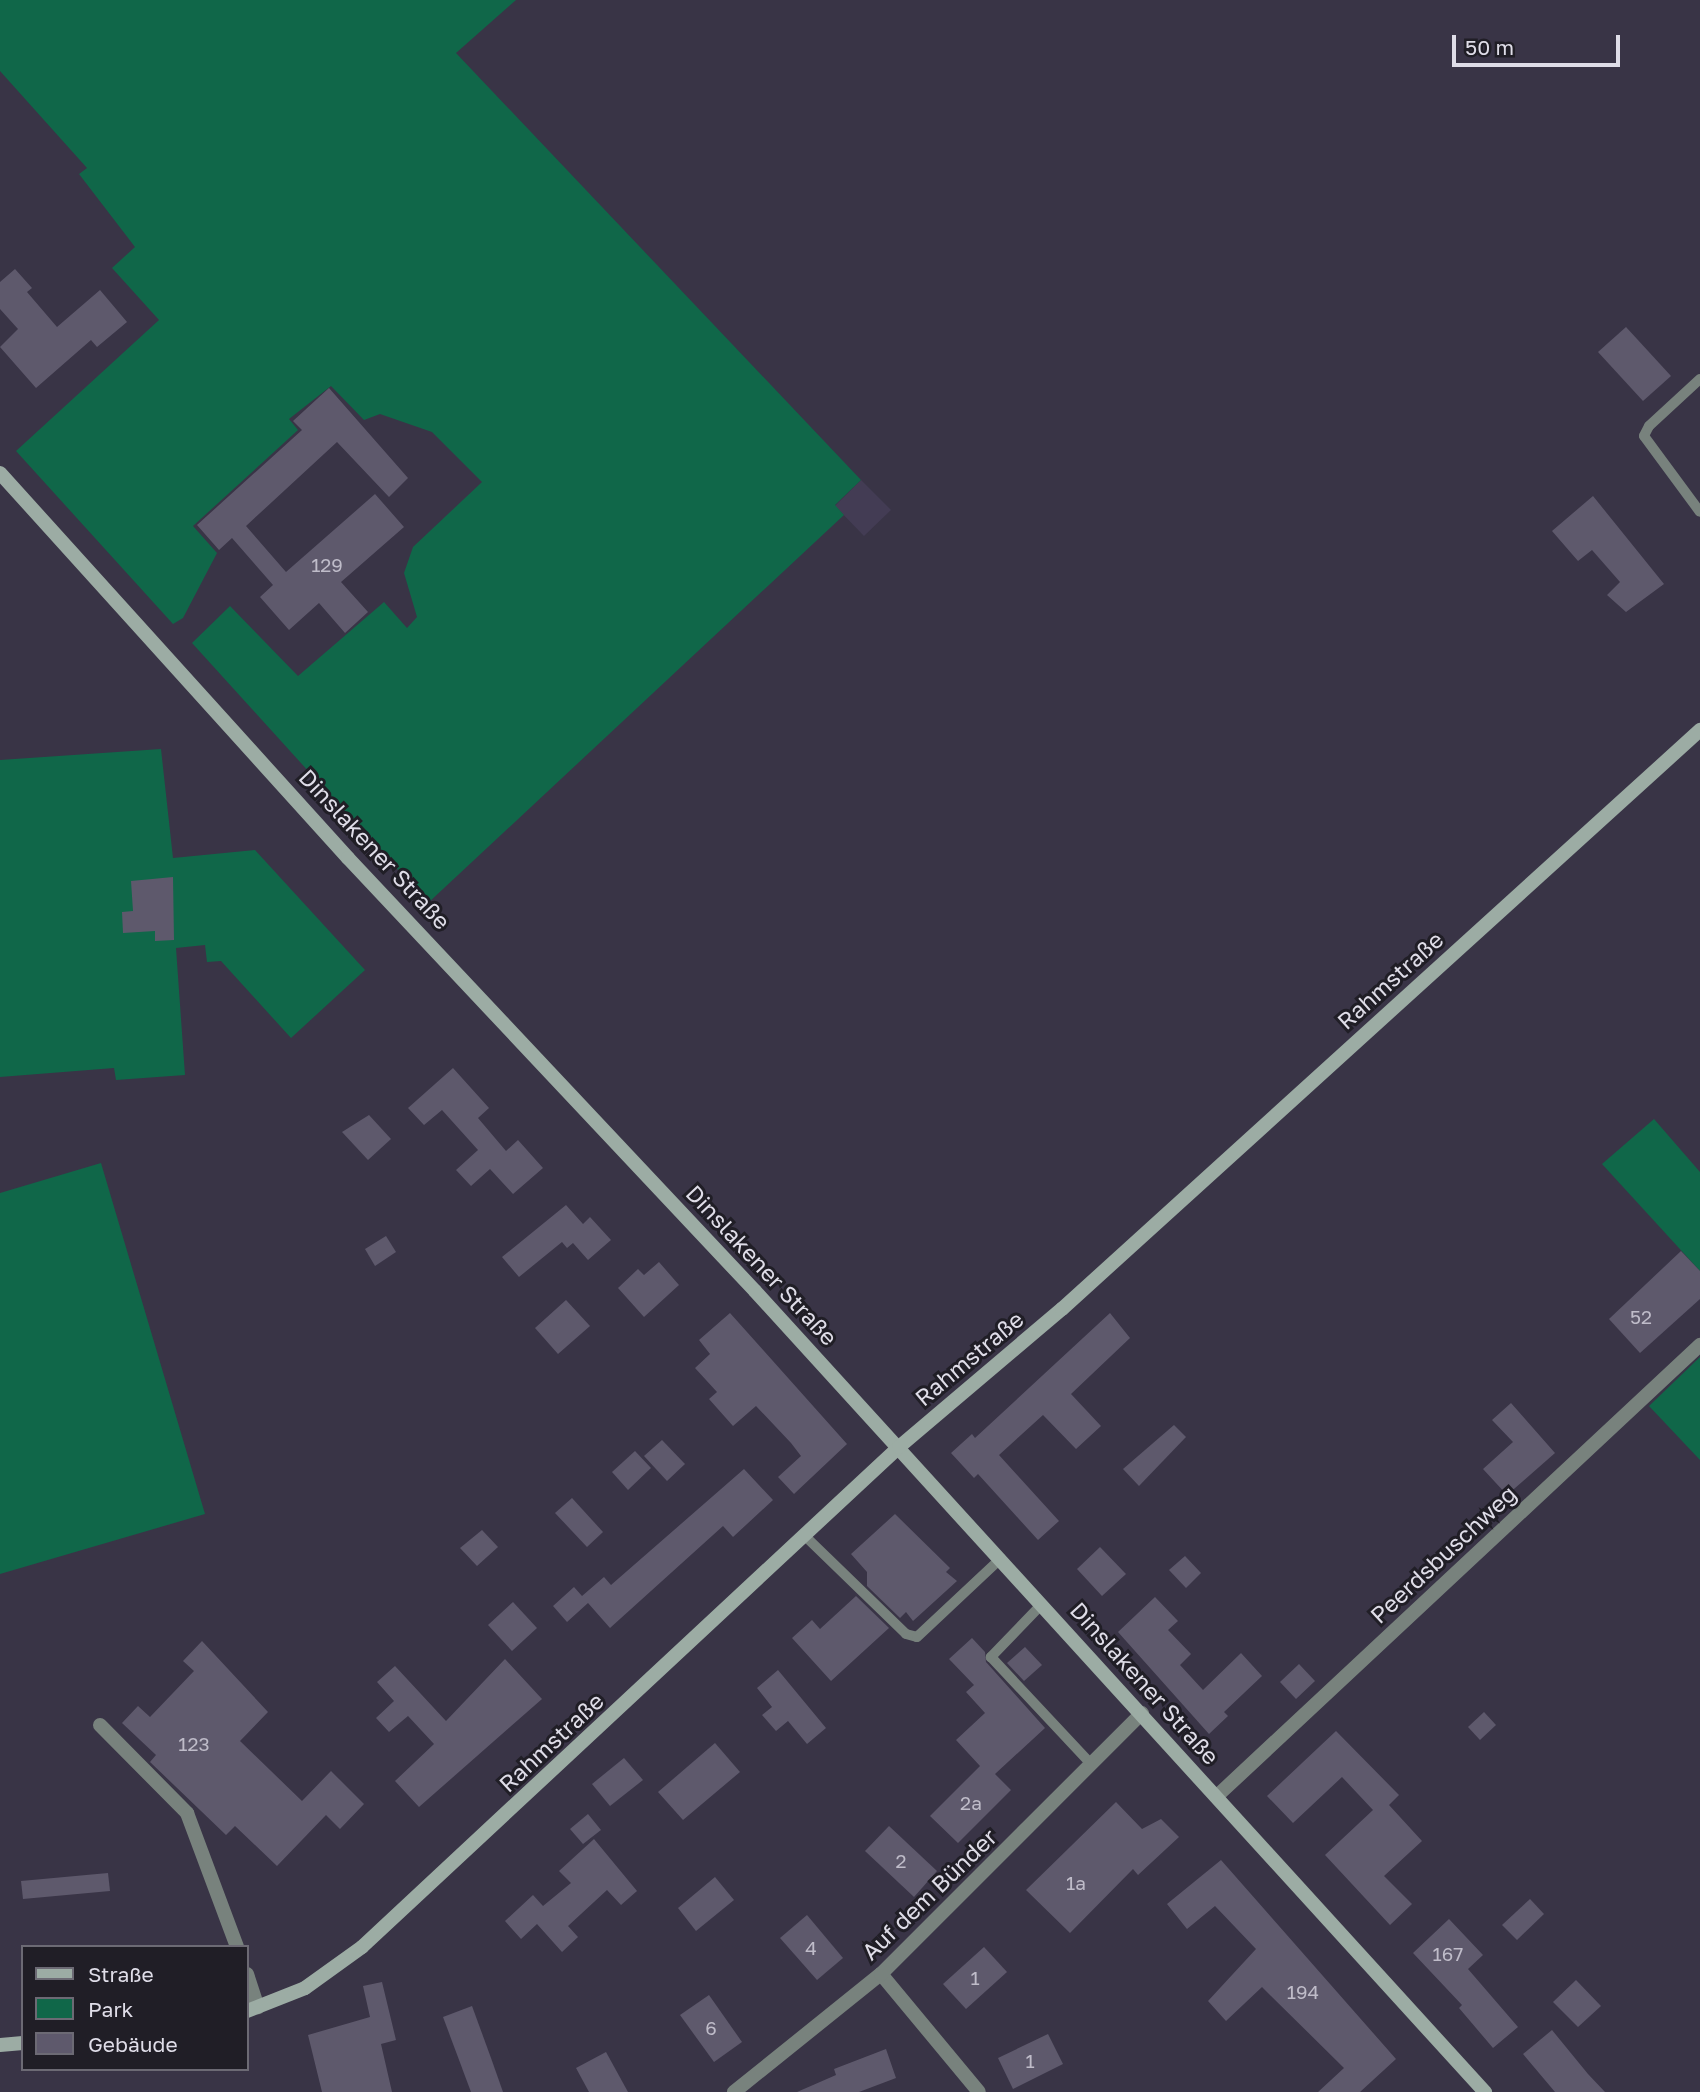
<!DOCTYPE html>
<meta charset="utf-8">
<style>
body{margin:0}
#map{position:relative;width:1700px;height:2092px;overflow:hidden;background:#393446;font-family:"Golos Text",sans-serif}
div>[style]{position:absolute}
[style*='--x']{left:calc(var(--x)*1px);top:calc(var(--y)*1px);width:calc(var(--w)*1px);rotate:calc(var(--a)*1deg)}
.built>*{inset:0;background:#433c54}
.green>*{inset:0;background:#106749}
.building>*{inset:0;background:#5e596c}
.lane>*{height:10px;margin:-5px;padding:0 5px;transform-origin:5px;border-radius:5px;background:#78827d}
.street>*{height:14px;margin:-7px;padding:0 7px;transform-origin:7px;border-radius:7px;background:#78827d}
.secondary>*{height:14px;margin:-7px;padding:0 7px;transform-origin:7px;border-radius:7px;background:#9caca4}
span{translate:-50% -50%;white-space:nowrap;text-align:center;line-height:1.15;-webkit-text-stroke:6px #201e26;paint-order:stroke}
.number-label{font-size:19px;color:#bfbcc9}
.number-label span{-webkit-text-stroke-width:0}
.street-label{font-size:23px;color:#dfdde8}
.legend{position:absolute;left:21px;top:1945px;width:228px;height:126px;box-sizing:border-box;background:#201e26;border:2px solid #6c6a74;margin:0;padding:9px 12px;list-style:none;font-size:21px;color:#dfdde8}
.legend li{display:flex;align-items:center;gap:14px;height:35px}
.legend b{width:35px;border:2px solid #6c6a74}
.scale{position:absolute;left:1452px;top:35px;width:168px;height:32px;box-sizing:border-box;border:4px solid #dfdde8;border-top:0;padding-left:9px;font-size:21px;line-height:24px;white-space:nowrap;color:#dfdde8;-webkit-text-stroke:5px #201e26;paint-order:stroke}
</style>
<div id="map">
<div class="built">
<i style="clip-path:polygon(861px 480px,891px 510px,864px 536px,835px 506px)"></i>
</div>
<div class="green">
<i style="clip-path:polygon(0 0,516px 0,456px 53px,861px 480px,835px 505px,844px 515px,428px 903px,192px 643px,230px 606px,298px 676px,384px 602px,407px 628px,417px 617px,404px 573px,413px 547px,482px 482px,432px 432px,380px 414px,364px 420px,331px 386px,289px 419px,298px 430px,193px 526px,217px 553px,183px 618px,173px 624px,16px 451px,159px 320px,112px 268px,135px 247px,79px 174px,87px 168px,0 71px)"></i>
<i style="clip-path:polygon(161px 749px,173px 858px,255px 850px,365px 970px,291px 1038px,221px 961px,207px 962px,205px 945px,176px 948px,185px 1075px,116px 1080px,114px 1068px,0 1077px,0 760px)"></i>
<i style="clip-path:polygon(1654px 1119px,1700px 1172px,1700px 1271px,1602px 1164px)"></i>
<i style="clip-path:polygon(101px 1163px,205px 1514px,0 1574px,0 1193px)"></i>
<i style="clip-path:polygon(1700px 1357px,1700px 1460px,1649px 1406px)"></i>
</div>
<div class="building">
<i style="clip-path:polygon(15px 269px,32px 288px,27px 292px,57px 327px,100px 290px,127px 322px,97px 347px,91px 340px,36px 388px,0 347px,18px 329px,0 309px,0 282px)"></i>
<i style="clip-path:polygon(1626px 327px,1671px 376px,1643px 401px,1598px 352px)"></i>
<i style="clip-path:polygon(329px 388px,408px 478px,389px 497px,337px 442px,246px 526px,286px 572px,375px 494px,404px 527px,341px 582px,368px 612px,345px 633px,319px 603px,289px 630px,260px 597px,273px 585px,232px 538px,219px 550px,197px 525px,302px 430px,293px 421px)"></i>
<i style="clip-path:polygon(1593px 496px,1664px 584px,1626px 612px,1607px 595px,1620px 582px,1592px 550px,1578px 561px,1552px 531px)"></i>
<i style="clip-path:polygon(173px 877px,174px 940px,155px 941px,155px 931px,123px 933px,122px 912px,133px 911px,131px 881px)"></i>
<i style="clip-path:polygon(453px 1068px,489px 1108px,478px 1118px,506px 1151px,518px 1140px,543px 1168px,513px 1194px,490px 1169px,471px 1186px,456px 1170px,478px 1150px,442px 1110px,424px 1125px,408px 1108px)"></i>
<i style="clip-path:polygon(369px 1115px,391px 1139px,368px 1160px,342px 1132px)"></i>
<i style="clip-path:polygon(566px 1205px,583px 1224px,590px 1217px,611px 1240px,588px 1260px,573px 1243px,567px 1248px,562px 1242px,519px 1277px,502px 1257px)"></i>
<i style="clip-path:polygon(386px 1236px,396px 1252px,375px 1266px,365px 1249px)"></i>
<i style="clip-path:polygon(1681px 1251px,1700px 1271px,1700px 1299px,1640px 1353px,1609px 1319px)"></i>
<i style="clip-path:polygon(659px 1262px,679px 1285px,644px 1317px,618px 1288px,638px 1269px,644px 1275px)"></i>
<i style="clip-path:polygon(566px 1300px,590px 1326px,558px 1354px,535px 1328px)"></i>
<i style="clip-path:polygon(730px 1313px,847px 1444px,794px 1494px,778px 1477px,801px 1456px,791px 1443px,756px 1406px,733px 1426px,709px 1399px,717px 1392px,695px 1368px,710px 1354px,699px 1340px)"></i>
<i style="clip-path:polygon(1110px 1313px,1130px 1338px,1071px 1394px,1101px 1426px,1076px 1449px,1043px 1415px,999px 1455px,1059px 1521px,1038px 1540px,978px 1474px,974px 1478px,951px 1453px,972px 1434px,975px 1438px)"></i>
<i style="clip-path:polygon(1511px 1403px,1555px 1453px,1507px 1495px,1483px 1469px,1513px 1442px,1492px 1420px)"></i>
<i style="clip-path:polygon(1174px 1425px,1186px 1437px,1139px 1486px,1123px 1469px)"></i>
<i style="clip-path:polygon(662px 1440px,685px 1464px,667px 1481px,644px 1456px)"></i>
<i style="clip-path:polygon(635px 1451px,651px 1468px,628px 1490px,612px 1472px)"></i>
<i style="clip-path:polygon(744px 1469px,773px 1500px,733px 1537px,723px 1526px,610px 1628px,588px 1603px,567px 1622px,553px 1606px,574px 1587px,582px 1596px,604px 1577px,611px 1585px)"></i>
<i style="clip-path:polygon(572px 1498px,603px 1532px,587px 1547px,555px 1513px)"></i>
<i style="clip-path:polygon(895px 1514px,950px 1568px,946px 1572px,957px 1581px,913px 1621px,906px 1612px,900px 1618px,867px 1586px,867px 1572px,851px 1554px)"></i>
<i style="clip-path:polygon(482px 1530px,498px 1547px,477px 1566px,460px 1548px)"></i>
<i style="clip-path:polygon(1100px 1547px,1126px 1574px,1102px 1596px,1077px 1569px)"></i>
<i style="clip-path:polygon(1185px 1556px,1201px 1573px,1186px 1588px,1169px 1570px)"></i>
<i style="clip-path:polygon(856px 1596px,889px 1628px,831px 1681px,792px 1638px,812px 1620px,820px 1629px)"></i>
<i style="clip-path:polygon(1155px 1597px,1178px 1621px,1168px 1630px,1191px 1654px,1180px 1665px,1203px 1690px,1241px 1653px,1262px 1676px,1224px 1712px,1228px 1716px,1209px 1734px,1118px 1632px)"></i>
<i style="clip-path:polygon(513px 1602px,537px 1628px,512px 1651px,488px 1625px)"></i>
<i style="clip-path:polygon(972px 1638px,985px 1652px,986px 1662px,1045px 1728px,995px 1774px,1011px 1790px,958px 1843px,930px 1816px,980px 1766px,956px 1740px,985px 1713px,966px 1692px,974px 1685px,949px 1659px)"></i>
<i style="clip-path:polygon(202px 1641px,268px 1712px,240px 1741px,302px 1801px,331px 1771px,364px 1804px,340px 1829px,326px 1815px,277px 1866px,235px 1826px,226px 1835px,150px 1762px,156px 1755px,122px 1723px,138px 1706px,150px 1717px,194px 1671px,183px 1661px)"></i>
<i style="clip-path:polygon(1025px 1647px,1042px 1665px,1024px 1681px,1007px 1663px)"></i>
<i style="clip-path:polygon(505px 1659px,542px 1699px,419px 1807px,395px 1781px,434px 1744px,408px 1716px,389px 1732px,376px 1718px,394px 1701px,377px 1682px,395px 1666px,446px 1721px)"></i>
<i style="clip-path:polygon(1299px 1664px,1315px 1681px,1296px 1699px,1280px 1682px)"></i>
<i style="clip-path:polygon(778px 1670px,826px 1728px,807px 1744px,788px 1721px,776px 1731px,762px 1715px,772px 1707px,757px 1688px)"></i>
<i style="clip-path:polygon(1484px 1712px,1496px 1725px,1480px 1740px,1468px 1727px)"></i>
<i style="clip-path:polygon(1336px 1731px,1399px 1795px,1389px 1805px,1422px 1841px,1384px 1876px,1412px 1904px,1390px 1925px,1325px 1855px,1373px 1810px,1342px 1777px,1293px 1823px,1267px 1796px)"></i>
<i style="clip-path:polygon(715px 1743px,740px 1772px,683px 1820px,658px 1792px)"></i>
<i style="clip-path:polygon(624px 1758px,643px 1780px,610px 1806px,592px 1784px)"></i>
<i style="clip-path:polygon(1116px 1802px,1142px 1829px,1161px 1819px,1179px 1837px,1138px 1875px,1133px 1869px,1070px 1933px,1026px 1890px)"></i>
<i style="clip-path:polygon(588px 1814px,601px 1830px,583px 1844px,570px 1829px)"></i>
<i style="clip-path:polygon(889px 1826px,937px 1871px,914px 1897px,865px 1851px)"></i>
<i style="clip-path:polygon(594px 1839px,637px 1891px,621px 1905px,607px 1890px,568px 1926px,578px 1937px,562px 1952px,537px 1924px,521px 1939px,505px 1921px,533px 1895px,543px 1906px,571px 1883px,559px 1871px)"></i>
<i style="clip-path:polygon(1221px 1860px,1396px 2059px,1360px 2092px,1318px 2092px,1344px 2068px,1262px 1987px,1226px 2021px,1208px 2001px,1256px 1949px,1215px 1906px,1187px 1929px,1167px 1904px)"></i>
<i style="clip-path:polygon(108px 1873px,110px 1891px,23px 1899px,21px 1881px)"></i>
<i style="clip-path:polygon(715px 1877px,734px 1900px,696px 1931px,678px 1908px)"></i>
<i style="clip-path:polygon(1530px 1899px,1544px 1914px,1517px 1940px,1502px 1925px)"></i>
<i style="clip-path:polygon(807px 1915px,843px 1958px,817px 1980px,780px 1938px)"></i>
<i style="clip-path:polygon(1449px 1919px,1483px 1955px,1468px 1969px,1518px 2027px,1493px 2048px,1459px 2008px,1462px 2005px,1413px 1953px)"></i>
<i style="clip-path:polygon(984px 1947px,1007px 1972px,966px 2009px,943px 1984px)"></i>
<i style="clip-path:polygon(1576px 1980px,1601px 2006px,1578px 2027px,1553px 2002px)"></i>
<i style="clip-path:polygon(382px 1982px,396px 2040px,381px 2044px,392px 2092px,322px 2092px,308px 2035px,370px 2017px,363px 1986px)"></i>
<i style="clip-path:polygon(709px 1995px,742px 2042px,714px 2062px,680px 2015px)"></i>
<i style="clip-path:polygon(472px 2006px,491px 2058px,503px 2092px,471px 2092px,443px 2017px)"></i>
<i style="clip-path:polygon(1552px 2030px,1588px 2074px,1605px 2092px,1555px 2092px,1523px 2054px)"></i>
<i style="clip-path:polygon(1048px 2034px,1063px 2064px,1013px 2089px,998px 2058px)"></i>
<i style="clip-path:polygon(886px 2049px,896px 2078px,859px 2092px,797px 2092px,836px 2075px,834px 2069px)"></i>
<i style="clip-path:polygon(606px 2052px,628px 2092px,589px 2092px,576px 2068px)"></i>
</div>
<div class="lane">
<i style="--x:1700;--y:379;--w:69;--a:137.3"></i>
<i style="--x:1649;--y:426;--w:11;--a:117"></i>
<i style="--x:1644;--y:436;--w:94;--a:53.6"></i>
<i style="--x:806;--y:1537;--w:139;--a:44.1"></i>
<i style="--x:906;--y:1634;--w:11;--a:15"></i>
<i style="--x:917;--y:1637;--w:115;--a:-43.2"></i>
<i style="--x:1042;--y:1604;--w:74;--a:133.9"></i>
<i style="--x:991;--y:1657;--w:148;--a:46.9"></i>
</div>
<div class="street">
<i style="--x:100;--y:1725;--w:124;--a:45.3"></i>
<i style="--x:187;--y:1813;--w:143;--a:69.5"></i>
<i style="--x:1217;--y:1796;--w:661;--a:-43.04"></i>
<i style="--x:247;--y:1974;--w:35;--a:72"></i>
<i style="--x:881;--y:1974;--w:153;--a:50.3"></i>
<i style="--x:734;--y:2092;--w:189;--a:-38.8"></i>
<i style="--x:881;--y:1974;--w:369;--a:-45"></i>
</div>
<div class="secondary">
<i style="--x:0;--y:473;--w:519;--a:47.89"></i>
<i style="--x:348;--y:858;--w:594;--a:46.77"></i>
<i style="--x:755;--y:1291;--w:1084;--a:47.66"></i>
<i style="--x:247;--y:2011;--w:62;--a:-21.6"></i>
<i style="--x:305;--y:1988;--w:70;--a:-35.7"></i>
<i style="--x:362;--y:1947;--w:734;--a:-42.96"></i>
<i style="--x:899;--y:1447;--w:214;--a:-40.3"></i>
<i style="--x:1062;--y:1309;--w:862;--a:-42.22"></i>
<i style="--x:0;--y:2045;--w:23;--a:-5"></i>
</div>
<div class="number-label">
<span style="left:327px;top:565px">129</span>
<span style="left:1641px;top:1317px">52</span>
<span style="left:194px;top:1744px">123</span>
<span style="left:971px;top:1803px">2a</span>
<span style="left:901px;top:1861px">2</span>
<span style="left:1076px;top:1883px">1a</span>
<span style="left:811px;top:1948px">4</span>
<span style="left:1448px;top:1954px">167</span>
<span style="left:975px;top:1978px">1</span>
<span style="left:1303px;top:1992px">194</span>
<span style="left:711px;top:2028px">6</span>
<span style="left:1030px;top:2061px">1</span>
</div>
<div class="street-label">
<span style="left:375px;top:849px;rotate:47deg">Dinslakener Straße</span>
<span style="left:1390px;top:980px;rotate:-42deg">Rahmstraße</span>
<span style="left:762px;top:1265px;rotate:47deg">Dinslakener Straße</span>
<span style="left:969px;top:1358px;rotate:-40deg">Rahmstraße</span>
<span style="left:1443px;top:1554px;rotate:-43deg">Peerdsbuschweg</span>
<span style="left:1145px;top:1683px;rotate:48deg">Dinslakener Straße</span>
<span style="left:551px;top:1742px;rotate:-43deg">Rahmstraße</span>
<span style="left:929px;top:1894px;rotate:-44deg">Auf dem Bünder</span>
</div>
<ul class="legend">
<li><b style="height:9px;background:#9caca4"></b>Straße</li>
<li><b style="height:19px;background:#106749"></b>Park</li>
<li><b style="height:19px;background:#5e596c"></b>Gebäude</li>
</ul>
<div class="scale">50 m</div>
</div>
